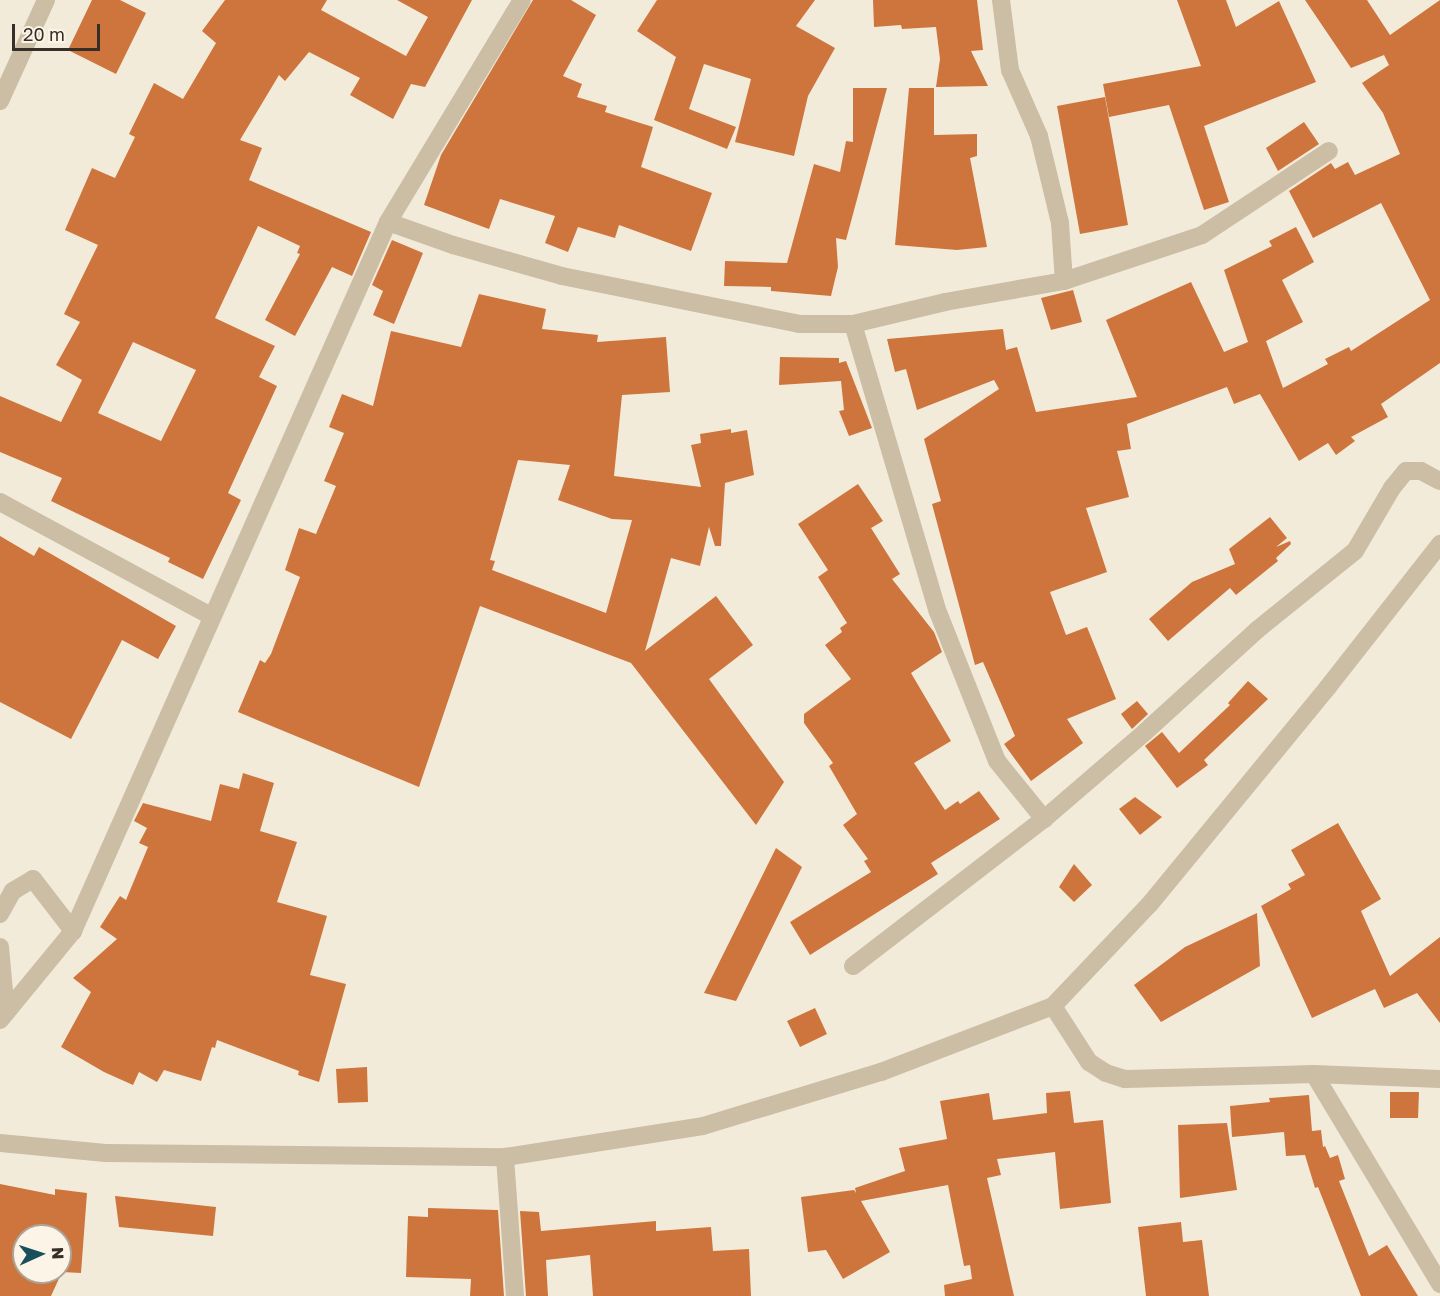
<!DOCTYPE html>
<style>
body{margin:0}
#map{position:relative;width:1440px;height:1296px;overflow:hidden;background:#f3ebda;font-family:"Golos Text",sans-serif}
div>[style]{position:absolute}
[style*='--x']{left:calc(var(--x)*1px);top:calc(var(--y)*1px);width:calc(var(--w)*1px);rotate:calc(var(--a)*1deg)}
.building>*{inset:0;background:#ce753d}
.minor>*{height:18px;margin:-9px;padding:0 9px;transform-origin:9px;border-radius:9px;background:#ccbda5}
span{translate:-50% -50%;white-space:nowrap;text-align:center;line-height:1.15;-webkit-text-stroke:4.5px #fbf4e7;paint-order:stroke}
.north{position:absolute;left:12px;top:1224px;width:60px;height:60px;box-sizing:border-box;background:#fbf4e7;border:2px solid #ada59a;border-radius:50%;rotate:87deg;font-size:16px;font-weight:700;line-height:24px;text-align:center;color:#372e27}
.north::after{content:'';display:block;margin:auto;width:21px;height:27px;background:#194e5c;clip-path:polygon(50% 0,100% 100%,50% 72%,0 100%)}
.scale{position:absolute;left:12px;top:24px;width:88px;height:27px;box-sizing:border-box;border:3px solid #372e27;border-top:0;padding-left:8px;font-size:18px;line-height:21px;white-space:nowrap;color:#372e27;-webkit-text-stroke:4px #fbf4e7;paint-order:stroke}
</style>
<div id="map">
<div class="building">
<i style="clip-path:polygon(92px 0,120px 0,146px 13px,116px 74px,68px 50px)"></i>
<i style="clip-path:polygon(evenodd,225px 0,327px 0,321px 10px,406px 56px,428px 17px,397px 0,472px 0,425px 87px,411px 84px,393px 119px,350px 95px,360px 78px,309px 52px,285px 81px,279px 75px,240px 140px,262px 148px,249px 180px,371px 232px,352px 276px,332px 267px,295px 336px,265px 320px,300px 254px,297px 253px,300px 246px,258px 226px,215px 318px,275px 346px,259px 377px,277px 386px,228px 493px,241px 500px,203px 579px,168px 562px,170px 558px,51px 501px,62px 478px,0 452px,0 396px,61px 422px,82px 380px,56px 365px,80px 322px,64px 314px,98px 245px,65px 230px,92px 168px,115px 178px,135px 137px,129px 134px,154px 83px,183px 99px,216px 43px,202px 31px,225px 0,133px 342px,196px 370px,161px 441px,98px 413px,133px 342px)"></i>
<i style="clip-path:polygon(533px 0,571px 0,596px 15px,563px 76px,582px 84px,577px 97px,607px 106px,605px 112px,653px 127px,641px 167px,712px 193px,691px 251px,619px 225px,615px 238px,578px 227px,568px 252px,545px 243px,555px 216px,500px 199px,489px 229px,424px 205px,441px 155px)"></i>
<i style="clip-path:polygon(657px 0,815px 0,796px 26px,835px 48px,808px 96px,794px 156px,735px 142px,751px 79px,704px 64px,689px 109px,736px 127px,727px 149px,654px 120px,676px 57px,637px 31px)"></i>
<i style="clip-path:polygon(873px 0,977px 0,983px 50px,971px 51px,988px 86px,936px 87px,940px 59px,936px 27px,902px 29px,901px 25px,874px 27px)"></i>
<i style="clip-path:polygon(1177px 0,1226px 0,1236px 27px,1279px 1px,1316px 82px,1204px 126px,1229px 202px,1204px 210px,1169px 105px,1109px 117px,1103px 84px,1201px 66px)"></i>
<i style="clip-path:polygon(1305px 0,1367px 0,1390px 35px,1440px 0,1440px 363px,1381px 404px,1388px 417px,1351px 437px,1355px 441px,1336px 455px,1328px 443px,1299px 461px,1260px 394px,1234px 404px,1227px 387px,1127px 424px,1131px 449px,1117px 451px,1129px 497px,1086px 508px,1107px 572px,1050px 592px,1066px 635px,1087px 627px,1116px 699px,1067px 719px,1083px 743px,1031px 781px,1004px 744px,1015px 736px,983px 662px,975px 665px,932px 504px,941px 501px,924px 439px,999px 389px,994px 380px,917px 410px,906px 369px,895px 372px,887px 339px,1003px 329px,1006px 350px,1017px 347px,1036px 412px,1137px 397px,1106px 320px,1191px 282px,1224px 352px,1248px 342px,1224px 270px,1272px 246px,1269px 241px,1296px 227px,1314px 262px,1282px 280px,1303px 322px,1266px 341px,1283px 388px,1328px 364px,1325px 359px,1349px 347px,1351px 351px,1430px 300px,1381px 203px,1313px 238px,1289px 191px,1331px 163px,1335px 169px,1348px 162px,1355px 175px,1400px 154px,1383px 113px,1362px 83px,1389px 65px,1384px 55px,1351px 68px)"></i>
<i style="clip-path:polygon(853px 88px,887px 88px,846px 240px,836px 238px,838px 267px,831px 296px,771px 291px,771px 287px,724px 286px,725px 261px,787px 263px,814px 164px,840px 172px,846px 141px,853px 142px)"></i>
<i style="clip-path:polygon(909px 88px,934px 88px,934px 135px,977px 134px,977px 156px,970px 158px,987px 247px,957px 250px,895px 245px)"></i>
<i style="clip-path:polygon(1105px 97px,1128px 225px,1080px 234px,1057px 106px)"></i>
<i style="clip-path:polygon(1304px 122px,1319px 144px,1278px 171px,1266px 148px)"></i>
<i style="clip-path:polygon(392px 240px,423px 253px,394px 324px,373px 315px,383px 291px,372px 285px)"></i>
<i style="clip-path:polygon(1073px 290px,1082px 322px,1051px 330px,1041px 298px)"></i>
<i style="clip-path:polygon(evenodd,479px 294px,546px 309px,542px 329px,598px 335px,597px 342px,666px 337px,670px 392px,622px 395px,614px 476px,701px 487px,691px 445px,701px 443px,700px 434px,731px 429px,731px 433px,747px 430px,754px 475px,725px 483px,721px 546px,715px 546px,709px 527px,700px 566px,671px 558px,645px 651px,716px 596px,753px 645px,709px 679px,784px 782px,756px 825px,631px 663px,480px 606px,419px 787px,238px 712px,260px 660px,265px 663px,271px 654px,300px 577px,285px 570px,299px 528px,316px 534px,336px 486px,324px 481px,344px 433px,329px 427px,342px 394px,373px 406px,391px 331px,461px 347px,479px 294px,518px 460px,570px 465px,558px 500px,612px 519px,632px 520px,606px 613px,492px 570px,495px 561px,490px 560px,518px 460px)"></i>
<i style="clip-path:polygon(780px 357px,839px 358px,839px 363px,846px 361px,872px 428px,849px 436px,839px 411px,844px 410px,841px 381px,779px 385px)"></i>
<i style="clip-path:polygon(858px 484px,883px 521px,871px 528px,900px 574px,892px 579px,934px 632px,942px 652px,911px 673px,951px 741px,914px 763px,945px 810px,958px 801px,960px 804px,979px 791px,1000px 819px,931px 863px,938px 874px,810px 955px,790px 922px,871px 872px,864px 861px,868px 859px,843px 825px,857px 814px,829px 766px,833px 763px,804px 723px,804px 714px,851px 679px,825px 645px,842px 632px,840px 628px,847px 623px,818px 577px,828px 570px,798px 524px)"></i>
<i style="clip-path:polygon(1270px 517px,1287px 538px,1276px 547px,1290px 541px,1291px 544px,1276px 558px,1278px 561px,1236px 595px,1230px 588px,1168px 641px,1149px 619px,1192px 582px,1235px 564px,1229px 549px)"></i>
<i style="clip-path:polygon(0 536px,34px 556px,39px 547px,176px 626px,158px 659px,122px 640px,71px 739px,0 702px)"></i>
<i style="clip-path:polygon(1248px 681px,1268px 699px,1204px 760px,1208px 765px,1177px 788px,1145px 746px,1162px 732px,1179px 753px,1230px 705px,1228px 703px)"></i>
<i style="clip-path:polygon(1137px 701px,1148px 714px,1132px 729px,1121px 714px)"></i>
<i style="clip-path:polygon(243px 773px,274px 783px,260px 831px,297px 842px,277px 902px,327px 916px,310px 975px,346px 984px,319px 1082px,298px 1075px,299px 1071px,217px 1040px,215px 1048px,212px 1047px,201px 1081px,164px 1070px,157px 1082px,139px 1072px,133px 1085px,104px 1072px,61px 1047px,91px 992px,73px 978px,117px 939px,100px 927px,120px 896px,126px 900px,148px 847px,139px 843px,147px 828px,134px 821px,143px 803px,211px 821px,220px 784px,239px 789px)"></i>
<i style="clip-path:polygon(1135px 797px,1162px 817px,1140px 835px,1119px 809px)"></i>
<i style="clip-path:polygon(1338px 823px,1381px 899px,1361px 911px,1390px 976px,1440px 937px,1440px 1023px,1417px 993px,1384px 1008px,1375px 989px,1312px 1018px,1261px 906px,1291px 889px,1288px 884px,1305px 875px,1291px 850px)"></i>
<i style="clip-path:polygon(776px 848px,802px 867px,736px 1001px,704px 993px)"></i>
<i style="clip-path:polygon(1074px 864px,1092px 885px,1074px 902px,1059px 887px)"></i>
<i style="clip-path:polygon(1257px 913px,1260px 966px,1161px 1022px,1134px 985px,1185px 947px)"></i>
<i style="clip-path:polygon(815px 1008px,827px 1034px,800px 1047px,787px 1021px)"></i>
<i style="clip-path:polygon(367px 1067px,368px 1102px,338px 1103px,336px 1069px)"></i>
<i style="clip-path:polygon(1070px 1091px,1074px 1123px,1103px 1120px,1111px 1203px,1060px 1209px,1055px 1152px,997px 1159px,1001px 1175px,987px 1178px,1014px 1296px,945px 1296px,944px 1285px,972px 1279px,970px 1265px,964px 1266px,948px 1185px,861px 1201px,890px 1252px,843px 1279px,826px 1250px,808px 1252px,801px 1197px,854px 1190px,856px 1193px,855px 1188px,905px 1171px,899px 1148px,947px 1139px,940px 1101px,989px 1093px,993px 1120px,1047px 1113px,1046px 1093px)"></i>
<i style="clip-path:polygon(1390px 1092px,1419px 1092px,1418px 1118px,1390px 1118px)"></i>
<i style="clip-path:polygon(1309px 1095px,1312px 1131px,1321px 1130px,1323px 1147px,1325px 1146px,1330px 1158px,1338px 1155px,1345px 1179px,1339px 1181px,1369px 1256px,1387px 1245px,1418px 1296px,1361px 1296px,1318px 1187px,1315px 1188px,1305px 1155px,1286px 1156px,1284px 1132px,1232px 1137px,1230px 1106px,1270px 1102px,1269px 1098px)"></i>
<i style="clip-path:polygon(1227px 1123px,1237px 1190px,1180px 1198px,1178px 1125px)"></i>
<i style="clip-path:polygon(evenodd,0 1184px,55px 1195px,55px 1189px,87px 1193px,81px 1273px,62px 1272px,51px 1296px,0 1296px,0 1184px,24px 1236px,60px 1236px,60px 1272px,24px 1272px,24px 1236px)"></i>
<i style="clip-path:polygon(115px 1196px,216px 1207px,213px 1236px,119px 1227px)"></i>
<i style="clip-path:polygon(428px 1208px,498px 1210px,504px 1296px,470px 1296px,471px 1279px,406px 1277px,408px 1216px,428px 1217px)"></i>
<i style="clip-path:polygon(520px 1211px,539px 1212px,541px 1231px,656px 1221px,656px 1231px,711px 1227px,713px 1251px,749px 1249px,751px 1296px,593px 1296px,590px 1255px,546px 1260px,548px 1296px,526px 1296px)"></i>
<i style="clip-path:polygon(1181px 1222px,1183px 1242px,1202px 1240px,1209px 1296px,1146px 1296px,1138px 1227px)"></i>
</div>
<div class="minor">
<i style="--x:1001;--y:0;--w:71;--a:82.7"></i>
<i style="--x:1010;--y:70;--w:72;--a:66.3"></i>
<i style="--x:1039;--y:136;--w:89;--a:76.4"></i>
<i style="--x:1060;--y:223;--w:58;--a:86.1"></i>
<i style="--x:0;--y:101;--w:111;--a:-65.5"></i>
<i style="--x:388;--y:222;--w:69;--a:19.5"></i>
<i style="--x:453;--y:245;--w:113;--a:15.9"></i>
<i style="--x:562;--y:276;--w:242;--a:11.4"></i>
<i style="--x:799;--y:324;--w:54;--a:0"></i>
<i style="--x:853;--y:324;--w:95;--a:-13.4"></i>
<i style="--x:945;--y:302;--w:121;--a:-10"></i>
<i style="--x:1064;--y:281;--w:145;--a:-18.4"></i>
<i style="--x:1202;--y:235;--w:152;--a:-33.5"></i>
<i style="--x:853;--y:324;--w:300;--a:73.6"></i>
<i style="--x:938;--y:612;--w:160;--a:68.4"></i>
<i style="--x:997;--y:761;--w:75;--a:51"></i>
<i style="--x:0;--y:502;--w:240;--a:28.4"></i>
<i style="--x:0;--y:914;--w:26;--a:-61"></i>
<i style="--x:13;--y:891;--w:23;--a:-31"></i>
<i style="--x:33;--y:879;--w:66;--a:52.4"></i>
<i style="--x:0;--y:947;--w:66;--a:84.8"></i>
<i style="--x:853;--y:966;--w:241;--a:-37.6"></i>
<i style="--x:1044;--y:819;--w:133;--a:-40.7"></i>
<i style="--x:1145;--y:732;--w:151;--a:-42.3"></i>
<i style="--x:1257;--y:630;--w:126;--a:-38.9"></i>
<i style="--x:1355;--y:551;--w:73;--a:-59.6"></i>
<i style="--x:1392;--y:488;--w:22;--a:-51"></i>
<i style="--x:1406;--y:471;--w:15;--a:0"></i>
<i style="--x:1421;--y:471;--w:21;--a:28"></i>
<i style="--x:1053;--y:1006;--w:67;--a:57.3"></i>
<i style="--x:1089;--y:1062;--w:20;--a:33"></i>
<i style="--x:1106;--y:1073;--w:20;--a:18"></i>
<i style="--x:1125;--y:1079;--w:189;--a:-1.5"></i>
<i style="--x:1314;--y:1074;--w:126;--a:2.3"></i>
<i style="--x:0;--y:1020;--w:115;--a:-50.6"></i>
<i style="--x:73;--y:931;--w:776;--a:-66.05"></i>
<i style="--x:388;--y:222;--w:259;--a:-58.9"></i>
<i style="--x:1314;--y:1074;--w:245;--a:59"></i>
<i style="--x:0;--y:1143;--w:106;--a:5.4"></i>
<i style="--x:106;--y:1153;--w:399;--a:0.6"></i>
<i style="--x:505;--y:1157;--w:200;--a:-8.9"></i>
<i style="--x:703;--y:1126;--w:186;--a:-16.9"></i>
<i style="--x:881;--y:1072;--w:184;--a:-21"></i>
<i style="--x:1053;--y:1006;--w:139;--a:-46.5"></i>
<i style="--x:1149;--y:905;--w:282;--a:-50.6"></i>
<i style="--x:1328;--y:687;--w:182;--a:-51.9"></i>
<i style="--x:505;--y:1157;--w:139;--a:85.9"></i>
</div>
<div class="north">N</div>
<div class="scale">20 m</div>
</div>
